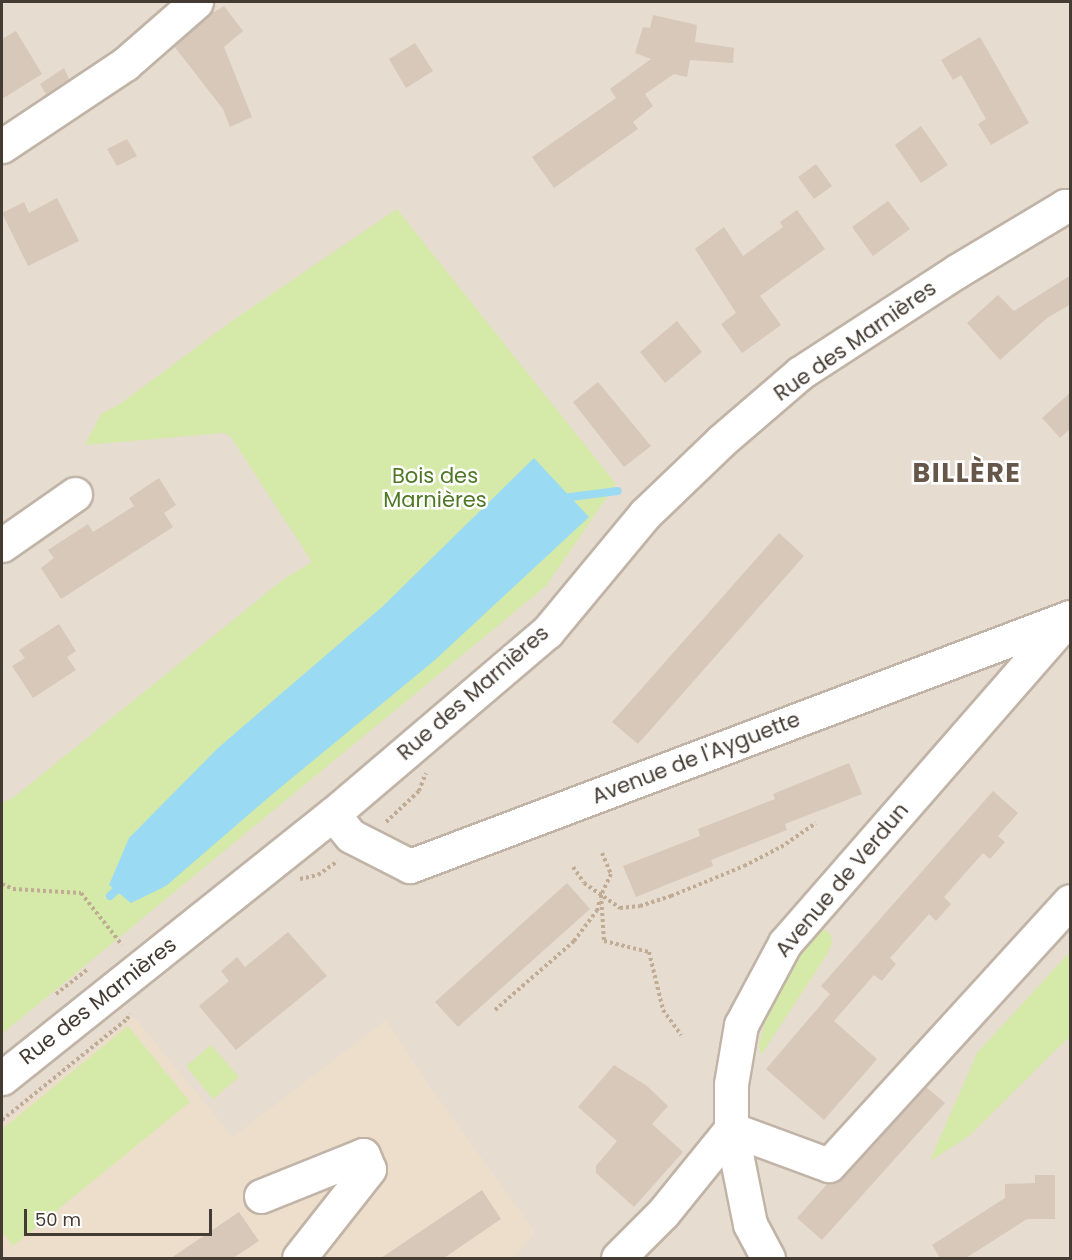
<!DOCTYPE html>
<meta charset="utf-8">
<style>
body{margin:0}
#map{position:relative;width:1072px;height:1260px;overflow:hidden;background:#f2ebe2;font-family:Poppins,sans-serif}
div>[style]{position:absolute}
[style*='--x']{left:calc(var(--x)*1px);top:calc(var(--y)*1px);width:calc(var(--w)*1px);rotate:calc(var(--a)*1deg)}
.residential>*{inset:0;background:#e6dcd0}
.education>*{inset:0;background:#ecdecb}
.green>*{inset:0;background:#d5e9a8}
.water>*{inset:0;background:#9adbf3}
.stream>*{height:8px;margin:-4px;padding:0 4px;transform-origin:4px;border-radius:4px;background:#9adbf3}
.building>*{inset:0;background:#d7c8ba}
.path>*{height:4px;margin-top:-2px;transform-origin:0;background:repeating-linear-gradient(90deg,#c0ab95 0 3px,transparent 0 6px)}
.roads{filter:drop-shadow(2px 0 #c1b4a7) drop-shadow(-2px 0 #c1b4a7) drop-shadow(0 2px #c1b4a7) drop-shadow(0 -2px #c1b4a7)}
.minor>*{height:33px;margin:-16.5px;padding:0 16.5px;transform-origin:16.5px;border-radius:16.5px;background:#fff}
span{translate:-50% -50%;white-space:nowrap;text-align:center;line-height:1.15;-webkit-text-stroke:5px #fff;paint-order:stroke}
.street-label{font-size:21px;color:#443b32}
.park-label{font-size:21px;color:#4f7824}
.district-label{font-size:27px;color:#675749;font-weight:700;letter-spacing:1.5px}
.frame{position:absolute;inset:0;border:3px solid #443b32;pointer-events:none}
.scale{position:absolute;left:24px;top:1209px;width:188px;height:27px;box-sizing:border-box;border:3px solid #443b32;border-top:0;padding-left:8px;font-size:18px;line-height:21px;white-space:nowrap;color:#443b32;-webkit-text-stroke:4px #fff;paint-order:stroke}
</style>
<div id="map">
<div class="residential">
<i style="clip-path:polygon(2px 2px,1070px 2px,1070px 1258px,2px 1258px)"></i>
</div>
<div class="education">
<i style="clip-path:polygon(134px 1017px,233px 1137px,386px 1020px,430px 1087px,535px 1232px,513px 1258px,7px 1258px,2px 1251px,2px 1125px)"></i>
</div>
<div class="green">
<i style="clip-path:polygon(397px 209px,616px 484px,546px 586px,2px 1034px,2px 803px,14px 797px,285px 578px,312px 562px,231px 437px,224px 433px,85px 445px,101px 414px,120px 404px,232px 321px)"></i>
<i style="clip-path:polygon(816px 924px,831px 935px,832px 943px,826px 956px,761px 1055px,759px 1044px,775px 989px)"></i>
<i style="clip-path:polygon(1070px 952px,1070px 1036px,969px 1136px,930px 1161px,977px 1053px)"></i>
<i style="clip-path:polygon(128px 1026px,190px 1102px,13px 1246px,2px 1232px,2px 1129px)"></i>
<i style="clip-path:polygon(211px 1045px,239px 1077px,213px 1099px,186px 1066px)"></i>
</div>
<div class="water">
<i style="clip-path:polygon(534px 458px,589px 517px,435px 660px,269px 797px,166px 886px,131px 903px,109px 885px,129px 838px,218px 748px,382px 607px)"></i>
</div>
<div class="stream">
<i style="--x:562;--y:502;--w:9;--a:-32"></i>
<i style="--x:570;--y:497;--w:48;--a:-7.1"></i>
<i style="--x:110;--y:896;--w:16;--a:-43"></i>
</div>
<div class="building">
<i style="clip-path:polygon(224px 6px,243px 31px,224px 47px,252px 117px,230px 127px,223px 109px,174px 46px,209px 15px)"></i>
<i style="clip-path:polygon(653px 15px,697px 25px,695px 42px,734px 48px,733px 63px,690px 60px,687px 77px,674px 74px,645px 94px,653px 106px,633px 122px,638px 129px,554px 188px,532px 157px,616px 98px,610px 89px,651px 59px,635px 53px,643px 27px,650px 28px)"></i>
<i style="clip-path:polygon(16px 31px,42px 74px,2px 99px,2px 39px)"></i>
<i style="clip-path:polygon(980px 37px,1029px 123px,991px 145px,978px 124px,986px 119px,961px 75px,953px 80px,941px 60px)"></i>
<i style="clip-path:polygon(415px 43px,433px 71px,406px 88px,389px 59px)"></i>
<i style="clip-path:polygon(64px 68px,69px 79px,46px 94px,40px 84px)"></i>
<i style="clip-path:polygon(921px 126px,948px 165px,921px 183px,895px 145px)"></i>
<i style="clip-path:polygon(127px 139px,137px 156px,117px 166px,107px 149px)"></i>
<i style="clip-path:polygon(816px 164px,832px 186px,814px 199px,798px 177px)"></i>
<i style="clip-path:polygon(57px 198px,79px 241px,28px 266px,2px 213px,24px 202px,29px 213px)"></i>
<i style="clip-path:polygon(888px 201px,910px 229px,873px 256px,852px 227px)"></i>
<i style="clip-path:polygon(797px 210px,825px 249px,760px 296px,781px 325px,742px 353px,721px 324px,736px 313px,695px 249px,724px 227px,743px 256px,783px 227px,780px 222px)"></i>
<i style="clip-path:polygon(1071px 275px,1071px 304px,1047px 318px,1000px 360px,967px 323px,998px 295px,1014px 311px)"></i>
<i style="clip-path:polygon(677px 321px,702px 352px,665px 383px,640px 352px)"></i>
<i style="clip-path:polygon(598px 382px,651px 446px,624px 467px,573px 402px)"></i>
<i style="clip-path:polygon(1071px 392px,1071px 428px,1060px 438px,1042px 418px)"></i>
<i style="clip-path:polygon(159px 478px,176px 505px,164px 513px,173px 527px,61px 599px,41px 568px,54px 558px,48px 550px,88px 524px,93px 532px,134px 506px,129px 498px)"></i>
<i style="clip-path:polygon(779px 533px,804px 556px,638px 744px,612px 722px)"></i>
<i style="clip-path:polygon(59px 624px,76px 651px,67px 657px,76px 670px,33px 698px,12px 666px,25px 658px,19px 650px)"></i>
<i style="clip-path:polygon(849px 763px,862px 794px,785px 824px,787px 830px,711px 860px,713px 866px,636px 897px,623px 866px,700px 836px,698px 829px,775px 799px,773px 794px)"></i>
<i style="clip-path:polygon(993px 791px,1018px 813px,998px 836px,1005px 842px,990px 859px,983px 853px,944px 897px,951px 904px,936px 921px,929px 914px,890px 958px,896px 964px,882px 981px,874px 975px,834px 1021px,877px 1059px,824px 1120px,766px 1069px,830px 994px,821px 986px)"></i>
<i style="clip-path:polygon(567px 883px,590px 909px,458px 1027px,435px 1002px)"></i>
<i style="clip-path:polygon(288px 932px,327px 976px,236px 1050px,199px 1006px,229px 981px,221px 971px,237px 957px,245px 967px)"></i>
<i style="clip-path:polygon(614px 1065px,647px 1086px,668px 1106px,652px 1124px,683px 1152px,634px 1207px,596px 1173px,596px 1166px,617px 1141px,578px 1107px)"></i>
<i style="clip-path:polygon(926px 1087px,945px 1103px,822px 1240px,797px 1218px,828px 1183px,843px 1178px)"></i>
<i style="clip-path:polygon(1035px 1175px,1055px 1175px,1055px 1219px,1027px 1219px,966px 1258px,940px 1258px,932px 1245px,1005px 1198px,1005px 1184px,1035px 1183px)"></i>
<i style="clip-path:polygon(482px 1190px,501px 1219px,444px 1258px,381px 1258px)"></i>
<i style="clip-path:polygon(239px 1212px,259px 1241px,233px 1258px,171px 1258px)"></i>
</div>
<div class="path">
<i style="--x:386;--y:822;--w:45;--a:-43.2"></i>
<i style="--x:419;--y:791;--w:19;--a:-69"></i>
<i style="--x:602;--y:853;--w:23;--a:67"></i>
<i style="--x:611;--y:874;--w:23;--a:115"></i>
<i style="--x:601;--y:895;--w:46;--a:86.3"></i>
<i style="--x:604;--y:941;--w:46;--a:13.7"></i>
<i style="--x:649;--y:952;--w:60;--a:76.4"></i>
<i style="--x:663;--y:1010;--w:31;--a:54"></i>
<i style="--x:573;--y:867;--w:19;--a:55"></i>
<i style="--x:584;--y:883;--w:44;--a:34.8"></i>
<i style="--x:620;--y:908;--w:20;--a:-6"></i>
<i style="--x:640;--y:906;--w:33;--a:-18"></i>
<i style="--x:671;--y:896;--w:79;--a:-22.3"></i>
<i style="--x:744;--y:866;--w:42;--a:-27.2"></i>
<i style="--x:781;--y:847;--w:42;--a:-34.4"></i>
<i style="--x:300;--y:879;--w:18;--a:-13"></i>
<i style="--x:318;--y:875;--w:24;--a:-35"></i>
<i style="--x:2;--y:884;--w:12;--a:24"></i>
<i style="--x:13;--y:889;--w:68;--a:3.4"></i>
<i style="--x:81;--y:893;--w:66;--a:51.7"></i>
<i style="--x:56;--y:994;--w:41;--a:-38"></i>
<i style="--x:495;--y:1010;--w:105;--a:-41.1"></i>
<i style="--x:574;--y:941;--w:38;--a:-53"></i>
<i style="--x:597;--y:911;--w:12;--a:-76"></i>
<i style="--x:2;--y:1120;--w:161;--a:-38.9"></i>
<i style="--x:127;--y:1019;--w:6;--a:-59"></i>
</div>
<div class="roads">
<div class="minor">
<i style="--x:2;--y:146;--w:148;--a:-33.7"></i>
<i style="--x:125;--y:64;--w:94;--a:-41.1"></i>
<i style="--x:2;--y:545;--w:89;--a:-34.9"></i>
<i style="--x:333;--y:814;--w:28;--a:51"></i>
<i style="--x:351;--y:836;--w:66;--a:27"></i>
<i style="--x:410;--y:866;--w:705;--a:-20.67"></i>
<i style="--x:2;--y:1078;--w:423;--a:-38.6"></i>
<i style="--x:333;--y:814;--w:281;--a:-40.4"></i>
<i style="--x:547;--y:632;--w:153;--a:-50.3"></i>
<i style="--x:645;--y:514;--w:105;--a:-43.8"></i>
<i style="--x:721;--y:441;--w:104;--a:-40.7"></i>
<i style="--x:800;--y:373;--w:187;--a:-33"></i>
<i style="--x:957;--y:271;--w:126;--a:-31"></i>
<i style="--x:1065;--y:206;--w:5;--a:0"></i>
<i style="--x:261;--y:1196;--w:110;--a:-21.9"></i>
<i style="--x:363;--y:1155;--w:15;--a:67"></i>
<i style="--x:369;--y:1169;--w:113;--a:128.2"></i>
<i style="--x:618;--y:1258;--w:64;--a:-45"></i>
<i style="--x:663;--y:1213;--w:108;--a:-51"></i>
<i style="--x:731;--y:1129;--w:104;--a:20.2"></i>
<i style="--x:829;--y:1165;--w:357;--a:-47.6"></i>
<i style="--x:768;--y:1258;--w:38;--a:-118"></i>
<i style="--x:750;--y:1224;--w:97;--a:-101.3"></i>
<i style="--x:731;--y:1129;--w:45;--a:-90"></i>
<i style="--x:731;--y:1084;--w:60;--a:-80.4"></i>
<i style="--x:741;--y:1025;--w:93;--a:-61.8"></i>
<i style="--x:785;--y:943;--w:426;--a:-48.9"></i>
</div>
</div>
<div class="street-label">
<span style="left:855px;top:341px;rotate:-35deg">Rue des Marnières</span>
<span style="left:473px;top:693px;rotate:-41deg">Rue des Marnières</span>
<span style="left:696px;top:758px;rotate:-21deg">Avenue de l'Ayguette</span>
<span style="left:842px;top:880px;rotate:-50deg">Avenue de Verdun</span>
<span style="left:98px;top:1001px;rotate:-38deg">Rue des Marnières</span>
</div>
<div class="park-label">
<span style="left:435px;top:488px">Bois des<br>Marnières</span>
</div>
<div class="district-label">
<span style="left:967px;top:473px">BILLÈRE</span>
</div>
<div class="frame"></div>
<div class="scale">50 m</div>
</div>
